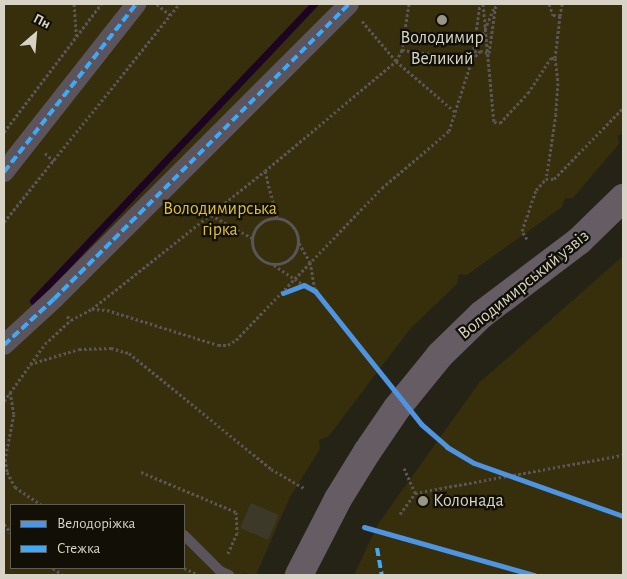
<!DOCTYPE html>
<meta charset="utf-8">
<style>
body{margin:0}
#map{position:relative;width:627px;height:579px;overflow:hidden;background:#252216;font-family:"Alegreya Sans",sans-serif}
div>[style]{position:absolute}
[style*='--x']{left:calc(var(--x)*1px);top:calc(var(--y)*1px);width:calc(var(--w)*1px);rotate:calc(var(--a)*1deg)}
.green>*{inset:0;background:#372f0b}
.stream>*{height:7px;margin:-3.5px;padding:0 3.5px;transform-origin:3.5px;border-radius:3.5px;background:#1c0422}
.building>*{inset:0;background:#3d3929}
.path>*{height:3px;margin-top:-1.5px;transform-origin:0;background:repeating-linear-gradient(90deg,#5a5557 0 2.5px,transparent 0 5px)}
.path>.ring{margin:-1.5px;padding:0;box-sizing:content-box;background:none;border:3px solid #5a5557;border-radius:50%}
.lane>*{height:10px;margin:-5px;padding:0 5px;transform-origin:5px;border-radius:5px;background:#5b545c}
.street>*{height:20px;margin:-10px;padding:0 10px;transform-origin:10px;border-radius:10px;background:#5b545c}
.primary>*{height:28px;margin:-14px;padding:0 14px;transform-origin:14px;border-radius:14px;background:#665c64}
.quiet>*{height:4px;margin-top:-2px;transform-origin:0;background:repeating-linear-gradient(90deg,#3fa9f5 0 8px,transparent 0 12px)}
.cycleway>*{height:5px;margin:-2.5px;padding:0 2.5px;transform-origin:2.5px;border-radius:2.5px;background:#4d94e3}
.dots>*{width:14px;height:14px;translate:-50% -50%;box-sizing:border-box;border:2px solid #110f06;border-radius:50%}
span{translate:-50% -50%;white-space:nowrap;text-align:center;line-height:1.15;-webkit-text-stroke:4.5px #110f06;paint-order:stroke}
.poi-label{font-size:18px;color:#d7d4c7}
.left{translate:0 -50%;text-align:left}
.park-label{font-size:18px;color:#dec131}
.street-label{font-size:18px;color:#d7d4c7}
.frame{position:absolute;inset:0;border:5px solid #d7d4c7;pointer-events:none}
.legend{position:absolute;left:10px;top:504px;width:175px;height:65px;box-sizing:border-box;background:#110f06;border:1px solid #605e53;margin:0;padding:6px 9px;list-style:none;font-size:15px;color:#d7d4c7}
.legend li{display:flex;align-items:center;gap:10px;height:25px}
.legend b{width:25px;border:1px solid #605e53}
.north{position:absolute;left:10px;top:10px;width:50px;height:50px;-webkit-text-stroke:4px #110f06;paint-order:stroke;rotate:27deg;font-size:14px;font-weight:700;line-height:20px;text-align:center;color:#d7d4c7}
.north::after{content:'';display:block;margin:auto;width:18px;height:22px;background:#d7d4c7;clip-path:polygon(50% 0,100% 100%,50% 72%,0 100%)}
</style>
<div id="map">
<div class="green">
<i style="clip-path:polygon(evenodd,4px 4px,623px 4px,623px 133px,618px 136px,619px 144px,573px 198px,565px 198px,562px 207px,467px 275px,459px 274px,457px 284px,410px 329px,328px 437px,319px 440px,320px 449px,290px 497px,256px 575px,243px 573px,242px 575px,4px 575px,4px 4px,11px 505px,184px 505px,184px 568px,11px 568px,11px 505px)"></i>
<i style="clip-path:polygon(623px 256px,623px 575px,354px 575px,378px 524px,479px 383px)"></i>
</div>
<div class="stream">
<i style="--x:33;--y:301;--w:409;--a:-46.6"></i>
</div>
<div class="building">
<i style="clip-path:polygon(251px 503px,279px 515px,268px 540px,240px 528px)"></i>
</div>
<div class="path">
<i style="--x:74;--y:4;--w:32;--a:86"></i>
<i style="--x:157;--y:4;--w:17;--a:40"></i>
<i style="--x:409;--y:4;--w:47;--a:98.7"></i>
<i style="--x:402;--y:50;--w:71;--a:8.1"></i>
<i style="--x:483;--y:4;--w:119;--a:84.7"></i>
<i style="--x:494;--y:122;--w:6;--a:9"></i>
<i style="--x:500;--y:123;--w:41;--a:-47"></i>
<i style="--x:528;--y:93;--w:42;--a:-56.7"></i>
<i style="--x:551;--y:58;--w:4;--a:0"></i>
<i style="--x:555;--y:58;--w:25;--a:83"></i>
<i style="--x:558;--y:83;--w:31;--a:94"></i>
<i style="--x:556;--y:114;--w:66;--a:98.7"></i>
<i style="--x:546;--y:179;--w:8;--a:0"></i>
<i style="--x:554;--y:179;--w:99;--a:-45.8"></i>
<i style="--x:549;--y:4;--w:12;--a:70"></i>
<i style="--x:553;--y:15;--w:7;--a:8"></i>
<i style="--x:560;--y:16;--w:12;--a:-81"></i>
<i style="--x:362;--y:21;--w:52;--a:49.6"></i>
<i style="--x:396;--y:61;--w:78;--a:40.8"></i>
<i style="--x:455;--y:112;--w:55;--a:-71.9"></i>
<i style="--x:472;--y:60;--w:12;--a:-48"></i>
<i style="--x:480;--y:51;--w:9;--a:13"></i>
<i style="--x:489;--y:53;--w:49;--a:-81.9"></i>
<i style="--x:473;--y:54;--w:50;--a:-82"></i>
<i style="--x:473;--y:57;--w:53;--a:-66.8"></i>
<i style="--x:555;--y:58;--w:42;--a:-83.2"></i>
<i style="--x:4;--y:132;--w:161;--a:-52.8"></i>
<i style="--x:45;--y:153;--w:12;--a:42"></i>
<i style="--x:265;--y:171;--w:49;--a:75.7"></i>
<i style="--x:211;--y:215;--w:47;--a:29.3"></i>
<i class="ring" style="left:252px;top:218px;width:43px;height:43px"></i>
<i style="--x:4;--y:222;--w:280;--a:-51.2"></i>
<i style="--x:527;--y:239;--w:9;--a:-122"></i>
<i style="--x:522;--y:231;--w:43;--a:-71.1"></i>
<i style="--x:536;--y:190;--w:15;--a:-48"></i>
<i style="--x:299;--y:243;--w:22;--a:60"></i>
<i style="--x:310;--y:262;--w:29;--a:80"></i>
<i style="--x:274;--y:265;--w:36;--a:34"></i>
<i style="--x:92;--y:309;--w:221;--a:-38.6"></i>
<i style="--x:265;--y:171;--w:171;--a:-40"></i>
<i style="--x:396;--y:61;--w:13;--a:-61"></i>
<i style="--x:67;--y:316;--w:6;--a:45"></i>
<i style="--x:71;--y:320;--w:24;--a:-28"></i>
<i style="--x:92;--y:309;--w:15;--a:4"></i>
<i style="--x:107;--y:310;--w:116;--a:17.5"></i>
<i style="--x:218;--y:345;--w:10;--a:0"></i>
<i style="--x:228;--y:345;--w:9;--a:-32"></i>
<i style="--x:236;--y:340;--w:211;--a:-46.2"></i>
<i style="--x:382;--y:188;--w:88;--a:-40.4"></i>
<i style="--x:449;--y:131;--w:20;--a:-72"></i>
<i style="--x:30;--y:364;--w:51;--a:-17"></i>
<i style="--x:79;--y:349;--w:32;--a:-2"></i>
<i style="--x:111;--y:348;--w:19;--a:16"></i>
<i style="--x:129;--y:353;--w:183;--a:39.2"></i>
<i style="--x:271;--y:469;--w:38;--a:30"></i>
<i style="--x:10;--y:392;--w:22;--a:80"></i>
<i style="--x:14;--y:414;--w:46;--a:101.3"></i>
<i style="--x:5;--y:459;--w:13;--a:81"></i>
<i style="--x:7;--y:472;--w:17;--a:62"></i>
<i style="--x:15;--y:487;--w:32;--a:34"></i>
<i style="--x:4;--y:401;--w:70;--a:-54.3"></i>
<i style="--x:45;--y:344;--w:35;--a:-43"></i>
<i style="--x:404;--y:468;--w:27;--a:66"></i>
<i style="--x:415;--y:493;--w:211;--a:-10.4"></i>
<i style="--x:141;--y:472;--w:103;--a:22.8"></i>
<i style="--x:236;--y:512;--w:21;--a:87"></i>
<i style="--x:237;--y:533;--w:24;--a:114"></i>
<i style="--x:400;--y:514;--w:26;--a:-54"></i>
<i style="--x:4;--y:524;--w:11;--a:52"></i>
<i style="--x:53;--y:568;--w:12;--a:35"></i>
<i style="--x:184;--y:568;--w:14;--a:25"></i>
</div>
<div class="lane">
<i style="--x:184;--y:535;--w:51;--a:45"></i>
<i style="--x:220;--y:571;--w:10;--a:24"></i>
</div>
<div class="street">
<i style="--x:4;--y:172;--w:214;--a:-51.8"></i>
<i style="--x:4;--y:345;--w:68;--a:-42.6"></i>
<i style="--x:54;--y:299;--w:417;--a:-45"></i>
</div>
<div class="primary">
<i style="--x:299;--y:575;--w:85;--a:-62.8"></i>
<i style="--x:338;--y:499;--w:55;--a:-58.3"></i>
<i style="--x:367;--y:452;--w:53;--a:-55.7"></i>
<i style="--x:397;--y:408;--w:68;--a:-50.9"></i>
<i style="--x:440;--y:355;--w:57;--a:-44.3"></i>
<i style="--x:481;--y:315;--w:123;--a:-37.1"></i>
<i style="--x:579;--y:241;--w:62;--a:-44.3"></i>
</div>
<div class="quiet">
<i style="--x:4;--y:172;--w:214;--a:-51.8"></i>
<i style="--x:4;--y:345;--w:68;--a:-42.6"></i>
<i style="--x:54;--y:299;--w:417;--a:-45"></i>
<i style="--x:377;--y:548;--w:27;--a:80"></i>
</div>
<div class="cycleway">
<i style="--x:283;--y:293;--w:22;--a:-21"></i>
<i style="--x:304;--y:285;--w:13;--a:29"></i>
<i style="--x:315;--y:291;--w:170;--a:51.4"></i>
<i style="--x:421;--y:424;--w:35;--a:41"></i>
<i style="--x:447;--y:447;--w:31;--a:31"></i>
<i style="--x:474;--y:463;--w:158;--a:19.6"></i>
<i style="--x:364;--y:527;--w:177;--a:15.8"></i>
</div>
<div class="dots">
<i style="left:442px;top:20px;background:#999689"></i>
<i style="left:423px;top:501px;background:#999689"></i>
</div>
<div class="poi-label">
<span style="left:442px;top:49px">Володимир<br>Великий</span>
<span class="left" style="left:433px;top:501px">Колонада</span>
</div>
<div class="park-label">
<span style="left:220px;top:220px">Володимирська<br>гірка</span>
</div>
<div class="street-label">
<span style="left:524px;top:285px;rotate:-39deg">Володимирський узвіз</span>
</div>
<div class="frame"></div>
<ul class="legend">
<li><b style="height:6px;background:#4d94e3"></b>Велодоріжка</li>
<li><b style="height:6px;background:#3fa9f5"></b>Стежка</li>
</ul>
<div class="north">Пн</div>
</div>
